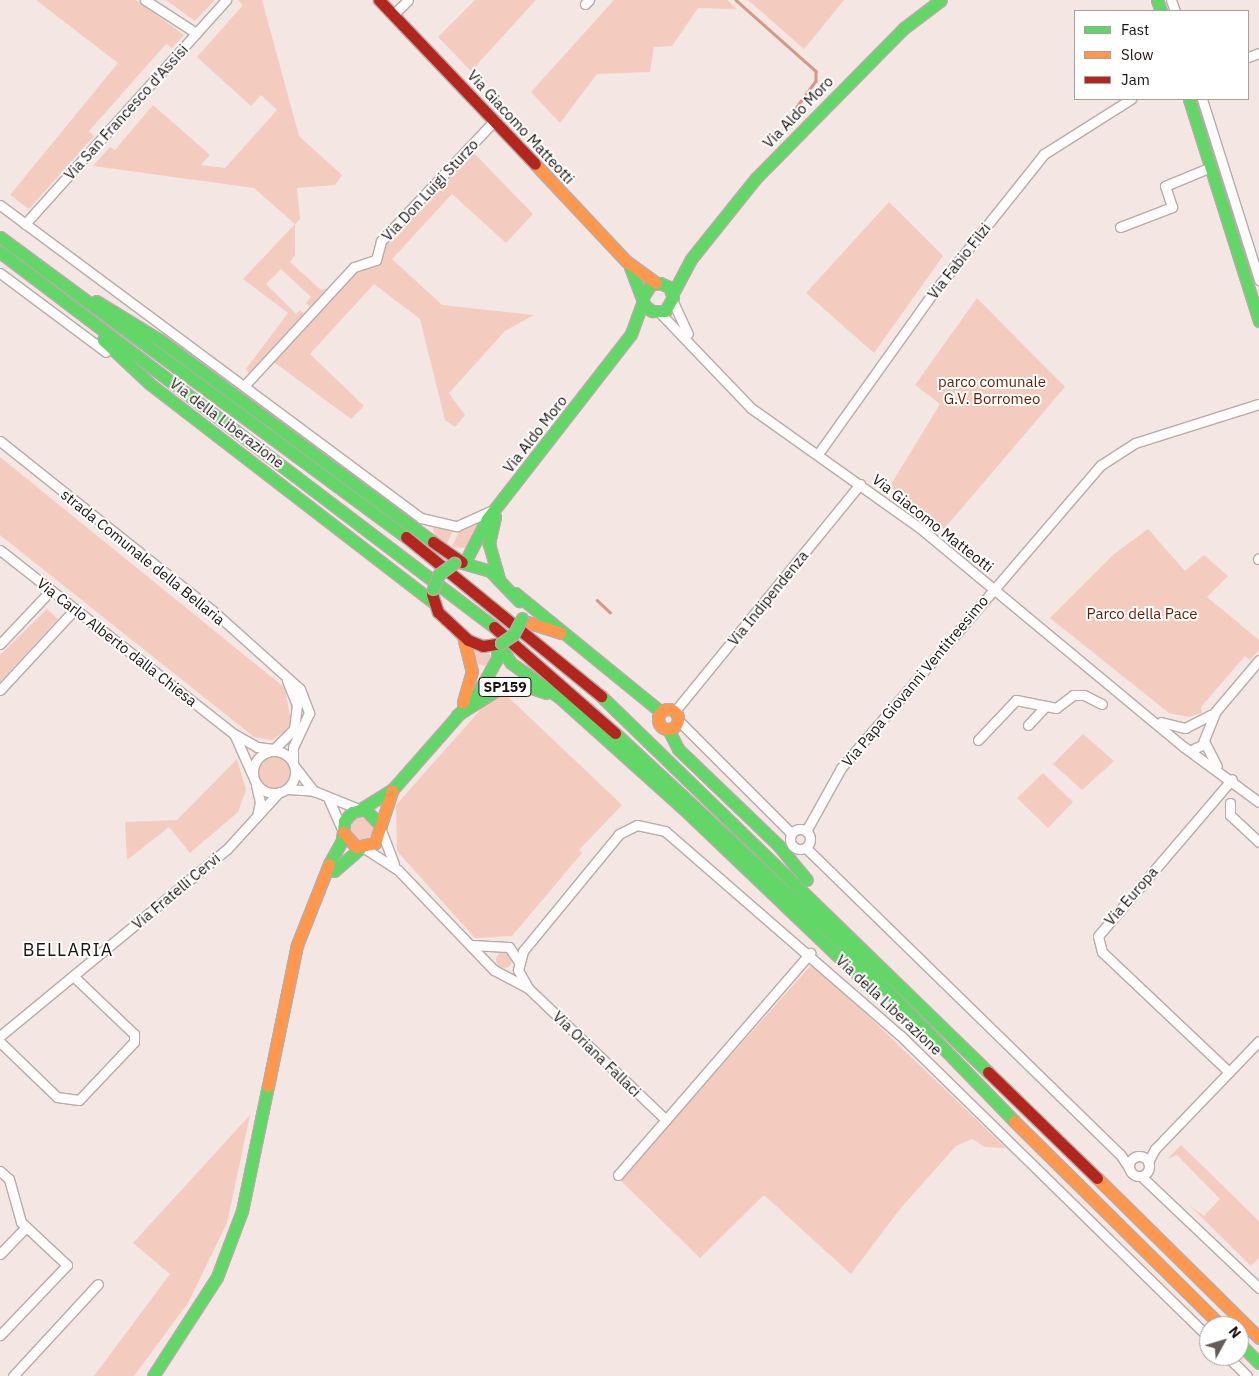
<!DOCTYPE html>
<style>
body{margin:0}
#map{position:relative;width:1259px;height:1376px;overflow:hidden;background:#f4e6e2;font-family:"IBM Plex Sans",sans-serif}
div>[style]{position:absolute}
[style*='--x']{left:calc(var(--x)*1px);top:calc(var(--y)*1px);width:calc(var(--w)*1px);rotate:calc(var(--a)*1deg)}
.green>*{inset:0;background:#f4ccbf}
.round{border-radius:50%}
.stream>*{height:2.5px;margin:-1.25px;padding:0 1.25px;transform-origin:1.25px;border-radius:1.25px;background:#d29986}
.roads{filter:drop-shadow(1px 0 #b6aca9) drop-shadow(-1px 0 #b6aca9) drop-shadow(0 1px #b6aca9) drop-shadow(0 -1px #b6aca9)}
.street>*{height:9px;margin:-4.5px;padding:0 4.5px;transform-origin:4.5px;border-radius:4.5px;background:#fdfbfb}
.street>.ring{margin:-4.5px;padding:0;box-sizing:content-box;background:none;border:9px solid #fdfbfb;border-radius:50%}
.fast>*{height:11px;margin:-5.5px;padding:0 5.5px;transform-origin:5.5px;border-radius:5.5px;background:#63d668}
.slow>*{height:11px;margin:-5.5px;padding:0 5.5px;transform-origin:5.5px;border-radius:5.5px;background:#ff974d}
.slow>.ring{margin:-5.5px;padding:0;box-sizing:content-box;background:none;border:11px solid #ff974d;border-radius:50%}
.jam>*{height:11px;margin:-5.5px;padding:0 5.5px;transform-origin:5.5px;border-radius:5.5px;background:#b3261e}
.bridges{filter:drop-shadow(1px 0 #b6aca9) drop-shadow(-1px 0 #b6aca9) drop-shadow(0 1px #b6aca9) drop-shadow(0 -1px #b6aca9)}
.fast-bridge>*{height:11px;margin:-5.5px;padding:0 5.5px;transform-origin:5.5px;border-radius:5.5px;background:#63d668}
span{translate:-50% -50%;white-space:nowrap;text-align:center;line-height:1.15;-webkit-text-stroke:4px #fff;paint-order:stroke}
.shield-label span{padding:1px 4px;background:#fff;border:1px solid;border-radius:4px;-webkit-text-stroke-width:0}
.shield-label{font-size:14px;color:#1a120f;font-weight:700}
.street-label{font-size:15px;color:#1a120f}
.park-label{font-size:15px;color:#621c02}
.quarter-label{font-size:18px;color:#1a120f;letter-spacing:1px}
.legend{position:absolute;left:1074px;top:10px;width:175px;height:90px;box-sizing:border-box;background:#fff;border:1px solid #a3a09f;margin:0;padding:6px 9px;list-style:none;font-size:15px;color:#1a120f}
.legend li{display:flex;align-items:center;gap:10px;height:25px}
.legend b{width:25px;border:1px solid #a3a09f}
.north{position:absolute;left:1199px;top:1316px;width:50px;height:50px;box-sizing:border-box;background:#fff;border:1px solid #a3a09f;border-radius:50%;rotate:51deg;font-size:14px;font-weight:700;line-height:20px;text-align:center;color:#1a120f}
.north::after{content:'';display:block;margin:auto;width:18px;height:22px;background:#665c59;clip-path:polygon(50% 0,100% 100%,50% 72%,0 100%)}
</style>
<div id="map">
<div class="green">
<i style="clip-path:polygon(36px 0,136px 0,184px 35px,172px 48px,166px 44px,89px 131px,94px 136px,29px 209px,10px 195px,118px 63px)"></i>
<i style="clip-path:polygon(166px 0,215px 0,195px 21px)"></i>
<i style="clip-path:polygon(238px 0,262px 0,299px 136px,342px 175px,335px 185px,297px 188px,300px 219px,295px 224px,295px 255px,290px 262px,321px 290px,328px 288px,310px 307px,306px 303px,311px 297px,281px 269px,266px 284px,296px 314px,300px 310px,304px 314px,249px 373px,246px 369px,288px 313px,243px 279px,295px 224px,254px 188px,93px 166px,110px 147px,115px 150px,153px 105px,210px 155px,201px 165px,225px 168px,277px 110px,261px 95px,251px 106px,197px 57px,243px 5px)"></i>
<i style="clip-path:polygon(475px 0,536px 0,471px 71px,438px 37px)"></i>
<i style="clip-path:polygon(614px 0,727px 0,737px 9px,698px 8px,672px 46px,654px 47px,650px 72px,597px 74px,560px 123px,531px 92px)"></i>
<i style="clip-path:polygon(748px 0,844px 0,804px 49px)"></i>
<i style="clip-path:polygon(472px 151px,533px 214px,506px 243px,452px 194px,392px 259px,442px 305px,534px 315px,505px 331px,449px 393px,465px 415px,455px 427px,445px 420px,420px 319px,374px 284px,310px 354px,364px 406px,351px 419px,274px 362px,357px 272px,380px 262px,387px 240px)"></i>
<i style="clip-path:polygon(889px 202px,943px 256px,874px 353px,806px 293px)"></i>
<i style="clip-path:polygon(977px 298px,1065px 387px,944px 529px,890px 486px,940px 404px,915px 385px)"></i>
<i style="clip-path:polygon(0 457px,285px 688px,291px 722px,286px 731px,272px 740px,254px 737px,0 535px)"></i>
<i style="clip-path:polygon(480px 521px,466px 548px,452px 547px,460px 529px)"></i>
<i style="clip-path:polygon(433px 527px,453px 530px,447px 544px,435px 537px)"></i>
<i style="clip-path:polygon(1148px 529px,1185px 571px,1204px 555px,1228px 576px,1207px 597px,1259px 640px,1259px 650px,1250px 660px,1245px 656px,1201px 707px,1202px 713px,1188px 717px,1169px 713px,1050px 618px,1113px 555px)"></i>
<i style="clip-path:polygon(47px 609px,58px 619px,0 682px,0 655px)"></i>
<i style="clip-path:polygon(470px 646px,495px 657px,489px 667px,477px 664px)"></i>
<i style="clip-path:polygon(504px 693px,622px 805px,579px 850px,582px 853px,512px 936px,475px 938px,397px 851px,396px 805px,483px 707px)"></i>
<i style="clip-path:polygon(1083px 734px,1114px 761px,1082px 790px,1053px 764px)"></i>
<i class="round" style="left:258px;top:756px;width:32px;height:32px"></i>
<i style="clip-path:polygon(237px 759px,246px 790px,238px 812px,190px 853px,169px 827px,127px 860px,125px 822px,177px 820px)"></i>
<i style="clip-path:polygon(1043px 773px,1073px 802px,1048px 828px,1017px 798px)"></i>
<i class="round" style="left:350px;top:816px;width:24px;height:24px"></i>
<i class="round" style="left:496px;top:952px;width:16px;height:16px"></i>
<i style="clip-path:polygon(813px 963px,1006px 1148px,985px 1147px,972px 1139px,956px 1146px,900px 1209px,851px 1274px,764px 1195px,700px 1258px,620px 1180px)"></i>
<i style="clip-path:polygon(250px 1115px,227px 1223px,188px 1303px,134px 1376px,94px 1376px,170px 1274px,133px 1243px)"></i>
<i style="clip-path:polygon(1181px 1145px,1259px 1221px,1259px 1258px,1251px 1266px,1189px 1205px,1204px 1216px,1220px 1199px,1177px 1155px,1167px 1159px)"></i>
</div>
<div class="stream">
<i style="--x:736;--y:0;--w:107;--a:41.6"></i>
<i style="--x:816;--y:71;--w:10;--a:90"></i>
<i style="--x:816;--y:81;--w:51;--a:126.2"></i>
<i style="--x:597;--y:600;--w:18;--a:43"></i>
</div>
<div class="roads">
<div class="street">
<i style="--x:145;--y:0;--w:61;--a:32.9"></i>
<i style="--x:1171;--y:0;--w:12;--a:70"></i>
<i style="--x:585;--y:4;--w:6;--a:-45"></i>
<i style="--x:393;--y:15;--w:21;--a:-45"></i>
<i style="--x:1248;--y:57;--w:12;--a:-20"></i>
<i style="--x:1202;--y:99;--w:190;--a:72.5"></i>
<i style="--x:0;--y:205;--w:525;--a:36.63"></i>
<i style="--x:421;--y:518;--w:37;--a:13"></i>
<i style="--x:457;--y:526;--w:37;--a:-24"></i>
<i style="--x:25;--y:224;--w:301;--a:-48.1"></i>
<i style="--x:1120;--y:227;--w:56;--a:-21"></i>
<i style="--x:1172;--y:207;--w:22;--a:-108"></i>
<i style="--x:1165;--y:186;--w:50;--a:-22.4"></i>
<i style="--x:0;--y:273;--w:132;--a:36.7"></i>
<i style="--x:673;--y:302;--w:35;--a:65"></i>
<i style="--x:660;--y:313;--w:132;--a:46.2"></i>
<i style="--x:751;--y:408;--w:207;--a:35.4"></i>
<i style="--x:920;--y:528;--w:343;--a:39.7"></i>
<i style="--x:1184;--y:747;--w:93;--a:36.3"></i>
<i style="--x:244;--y:386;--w:162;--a:-47.3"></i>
<i style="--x:354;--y:267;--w:23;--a:-18"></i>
<i style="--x:376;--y:260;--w:20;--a:-75"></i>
<i style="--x:381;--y:241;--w:166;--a:-46.7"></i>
<i style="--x:0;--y:441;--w:271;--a:38.6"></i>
<i style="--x:212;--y:610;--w:118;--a:41.9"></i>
<i style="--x:300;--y:689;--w:26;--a:69"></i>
<i style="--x:309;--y:713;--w:38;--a:115"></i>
<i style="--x:293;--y:747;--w:15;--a:90"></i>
<i style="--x:818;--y:454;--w:198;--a:-54.5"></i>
<i style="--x:933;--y:293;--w:178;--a:-51.4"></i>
<i style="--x:1044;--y:154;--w:103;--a:-32.3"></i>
<i style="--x:0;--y:550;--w:298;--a:38.2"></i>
<i style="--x:234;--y:734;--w:26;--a:29"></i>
<i style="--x:257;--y:747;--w:17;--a:7"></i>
<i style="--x:274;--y:749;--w:28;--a:-45"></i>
<i style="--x:294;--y:729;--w:24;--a:-83"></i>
<i style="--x:297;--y:705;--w:27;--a:-112"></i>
<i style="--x:1258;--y:559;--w:1;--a:-45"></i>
<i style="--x:0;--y:644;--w:74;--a:-46.6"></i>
<i style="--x:0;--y:690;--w:110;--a:-47.2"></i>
<i style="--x:675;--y:711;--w:293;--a:-50.8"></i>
<i style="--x:678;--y:720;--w:160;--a:45"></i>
<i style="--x:1161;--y:722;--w:25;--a:14"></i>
<i style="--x:1185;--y:728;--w:29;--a:-27"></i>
<i style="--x:1028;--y:725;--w:26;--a:-47"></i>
<i style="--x:235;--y:736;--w:42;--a:65.9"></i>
<i style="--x:978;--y:740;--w:55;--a:-46.5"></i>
<i style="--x:1016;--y:700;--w:41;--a:11.3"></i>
<i style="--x:1056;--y:708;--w:21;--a:-37"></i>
<i style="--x:1073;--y:695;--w:11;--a:0"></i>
<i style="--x:1084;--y:695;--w:20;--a:27"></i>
<i style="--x:1204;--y:741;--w:28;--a:63"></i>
<i style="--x:1191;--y:750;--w:12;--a:-24"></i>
<i style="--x:1202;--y:745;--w:35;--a:-68"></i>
<i style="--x:1215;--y:712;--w:68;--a:-49.8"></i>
<i class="ring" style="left:253px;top:751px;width:33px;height:33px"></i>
<i style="--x:295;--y:767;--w:31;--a:52"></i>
<i style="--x:314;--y:791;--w:48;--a:21.8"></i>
<i style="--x:256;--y:785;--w:17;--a:77"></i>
<i style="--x:260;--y:802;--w:14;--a:102"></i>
<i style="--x:287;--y:789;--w:27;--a:4"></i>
<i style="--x:329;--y:800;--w:32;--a:66"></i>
<i style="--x:1230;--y:803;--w:12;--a:90"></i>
<i style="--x:1230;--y:815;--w:40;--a:43"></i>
<i class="ring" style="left:790px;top:829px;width:11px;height:11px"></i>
<i style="--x:381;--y:830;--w:36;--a:69"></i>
<i style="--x:806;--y:831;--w:72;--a:-60.9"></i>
<i style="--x:841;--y:768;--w:399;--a:-49.4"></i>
<i style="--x:1101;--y:465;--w:40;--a:-32.9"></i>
<i style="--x:1135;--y:443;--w:130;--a:-17.5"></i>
<i style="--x:364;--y:848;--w:40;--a:32.9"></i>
<i style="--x:398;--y:870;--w:139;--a:46.2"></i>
<i style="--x:494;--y:970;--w:38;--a:28"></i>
<i style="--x:528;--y:988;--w:191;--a:43.7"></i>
<i style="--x:806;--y:848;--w:438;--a:44.3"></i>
<i style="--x:1120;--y:1154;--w:17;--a:57"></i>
<i style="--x:471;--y:945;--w:38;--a:3"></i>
<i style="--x:509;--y:947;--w:18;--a:56"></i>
<i style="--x:528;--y:988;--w:21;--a:-119"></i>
<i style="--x:518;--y:970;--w:20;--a:-75"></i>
<i style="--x:523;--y:951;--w:151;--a:-50.6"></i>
<i style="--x:619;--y:834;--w:20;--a:-27"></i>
<i style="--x:637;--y:825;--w:29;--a:12"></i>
<i style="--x:665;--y:831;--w:311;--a:41"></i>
<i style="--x:900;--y:1035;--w:433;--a:44.4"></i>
<i style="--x:0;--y:1036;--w:294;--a:-39.5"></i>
<i style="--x:227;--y:849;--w:77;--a:-47.6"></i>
<i style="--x:0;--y:1042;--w:79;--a:44"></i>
<i style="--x:57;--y:1097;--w:22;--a:8"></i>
<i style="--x:79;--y:1100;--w:80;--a:-46.5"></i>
<i style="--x:134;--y:1042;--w:8;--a:-90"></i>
<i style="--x:134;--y:1034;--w:84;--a:-136.4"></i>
<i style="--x:1229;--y:1072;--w:175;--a:-136.6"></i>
<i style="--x:1102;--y:952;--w:16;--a:-104"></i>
<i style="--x:1098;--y:936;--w:206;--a:-49.5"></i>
<i class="ring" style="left:1129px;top:1156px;width:11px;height:11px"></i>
<i style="--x:1148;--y:1162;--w:15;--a:-62"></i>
<i style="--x:1155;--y:1149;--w:150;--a:-46.1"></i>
<i style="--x:0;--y:1171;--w:12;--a:42"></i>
<i style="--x:9;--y:1179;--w:45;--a:74.4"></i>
<i style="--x:21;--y:1222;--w:63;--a:43.1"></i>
<i style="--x:67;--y:1265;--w:97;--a:133.7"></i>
<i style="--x:618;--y:1175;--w:294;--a:-49.1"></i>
<i style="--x:1141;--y:1176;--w:163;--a:43.5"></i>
<i style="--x:0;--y:1254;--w:37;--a:-46"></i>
<i style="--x:1227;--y:1356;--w:28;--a:45"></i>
<i style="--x:13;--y:1376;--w:125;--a:-47.3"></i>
</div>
<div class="fast">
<i style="--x:1157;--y:0;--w:12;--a:70"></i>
<i style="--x:1189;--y:99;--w:233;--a:72.5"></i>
<i style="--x:0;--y:237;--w:505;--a:36.46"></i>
<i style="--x:0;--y:252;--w:620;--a:37.2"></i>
<i style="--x:630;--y:267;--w:42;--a:69"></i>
<i style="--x:645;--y:306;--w:9;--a:36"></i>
<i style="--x:652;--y:311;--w:13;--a:0"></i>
<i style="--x:665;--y:311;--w:16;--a:-60"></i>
<i style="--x:673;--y:297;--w:11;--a:-112"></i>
<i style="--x:669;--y:287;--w:10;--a:-156"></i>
<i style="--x:660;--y:283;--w:9;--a:174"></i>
<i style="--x:651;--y:284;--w:15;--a:122"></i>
<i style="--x:673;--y:293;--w:38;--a:-62"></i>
<i style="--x:691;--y:259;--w:104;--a:-51.3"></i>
<i style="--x:756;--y:178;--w:211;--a:-45.4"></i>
<i style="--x:904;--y:28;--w:46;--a:-37.1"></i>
<i style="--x:96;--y:301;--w:75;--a:31.4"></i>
<i style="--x:160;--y:340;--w:340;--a:36.5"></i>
<i style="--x:103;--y:340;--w:64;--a:43.1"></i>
<i style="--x:150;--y:384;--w:357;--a:37.6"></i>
<i style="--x:495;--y:517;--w:28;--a:103"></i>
<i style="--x:489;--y:544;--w:35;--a:74"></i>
<i style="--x:459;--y:562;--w:32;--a:16"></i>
<i style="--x:490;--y:571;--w:42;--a:46"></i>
<i style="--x:465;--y:562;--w:48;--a:-62.9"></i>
<i style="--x:487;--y:519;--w:234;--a:-52.1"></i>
<i style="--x:631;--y:334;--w:35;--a:-70"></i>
<i style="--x:515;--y:593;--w:188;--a:39.2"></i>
<i style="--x:499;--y:644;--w:22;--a:58"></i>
<i style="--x:511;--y:663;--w:60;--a:35.5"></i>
<i style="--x:560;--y:698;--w:172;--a:41.9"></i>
<i style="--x:688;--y:813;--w:249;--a:43.7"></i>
<i style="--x:601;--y:696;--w:540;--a:44.17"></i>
<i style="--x:457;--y:715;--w:51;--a:-32.1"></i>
<i style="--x:500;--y:688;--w:26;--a:-4"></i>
<i style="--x:526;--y:686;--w:21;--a:19"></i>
<i style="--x:668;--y:729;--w:22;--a:63"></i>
<i style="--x:678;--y:749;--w:139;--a:43.8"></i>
<i style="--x:778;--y:845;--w:45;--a:50.4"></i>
<i style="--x:615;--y:733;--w:311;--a:42.9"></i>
<i style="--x:843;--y:945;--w:245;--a:45.8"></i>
<i style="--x:361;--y:809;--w:38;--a:-32"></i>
<i style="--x:393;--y:789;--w:130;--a:-48.7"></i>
<i style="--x:479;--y:691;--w:37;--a:-61"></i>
<i style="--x:497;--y:659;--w:15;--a:-86"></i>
<i style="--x:329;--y:864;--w:26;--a:-61"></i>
<i style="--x:342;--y:841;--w:20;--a:-84"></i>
<i style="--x:344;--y:821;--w:12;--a:-48"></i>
<i style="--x:352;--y:812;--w:13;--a:-13"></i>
<i style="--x:365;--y:809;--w:23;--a:47"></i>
<i style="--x:334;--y:871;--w:35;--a:-41"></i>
<i style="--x:1239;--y:1343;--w:28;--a:45"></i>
<i style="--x:153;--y:1376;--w:118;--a:-57.1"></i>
<i style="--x:217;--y:1277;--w:71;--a:-69.3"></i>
<i style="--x:242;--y:1211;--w:128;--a:-78.3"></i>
</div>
<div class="slow">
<i style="--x:535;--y:164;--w:133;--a:46.8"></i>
<i style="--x:626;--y:261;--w:37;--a:36"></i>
<i style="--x:527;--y:622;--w:35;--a:18"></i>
<i style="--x:463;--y:636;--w:36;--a:76"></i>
<i style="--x:472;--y:671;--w:33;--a:106"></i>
<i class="ring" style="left:658px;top:709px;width:9px;height:9px"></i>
<i style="--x:343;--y:832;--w:20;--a:49"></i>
<i style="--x:356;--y:847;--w:19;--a:-12"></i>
<i style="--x:375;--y:843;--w:55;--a:-71.9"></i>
<i style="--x:268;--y:1086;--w:144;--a:-78.4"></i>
<i style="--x:297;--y:945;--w:87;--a:-68.4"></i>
<i style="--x:1014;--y:1121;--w:291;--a:44.7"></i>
<i style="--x:1097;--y:1178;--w:228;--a:44.6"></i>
</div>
<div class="jam">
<i style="--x:379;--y:0;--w:226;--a:46.4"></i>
<i style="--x:406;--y:537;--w:252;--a:39.2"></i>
<i style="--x:433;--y:542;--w:35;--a:35"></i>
<i style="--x:432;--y:594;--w:19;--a:72"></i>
<i style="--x:438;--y:612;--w:41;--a:43"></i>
<i style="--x:468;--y:640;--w:16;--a:22"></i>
<i style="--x:483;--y:646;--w:18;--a:-9"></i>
<i style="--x:494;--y:627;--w:161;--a:41.2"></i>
<i style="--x:988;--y:1072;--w:152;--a:44.2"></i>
</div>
</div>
<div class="bridges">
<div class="fast-bridge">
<i style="--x:433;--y:589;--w:16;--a:-68"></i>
<i style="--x:439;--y:574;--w:19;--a:-36"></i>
<i style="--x:501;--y:643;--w:14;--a:-34"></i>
<i style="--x:513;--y:635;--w:19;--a:-62"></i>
</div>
</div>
<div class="shield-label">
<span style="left:505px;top:687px">SP159</span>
</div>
<div class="street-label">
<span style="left:126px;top:112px;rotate:-48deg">Via San Francesco d'Assisi</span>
<span style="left:798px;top:112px;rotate:-46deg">Via Aldo Moro</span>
<span style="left:521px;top:127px;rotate:47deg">Via Giacomo Matteotti</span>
<span style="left:430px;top:190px;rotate:-47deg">Via Don Luigi Sturzo</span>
<span style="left:959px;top:261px;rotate:-52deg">Via Fabio Filzi</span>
<span style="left:227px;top:423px;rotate:37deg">Via della Liberazione</span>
<span style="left:535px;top:434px;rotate:-52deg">Via Aldo Moro</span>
<span style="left:933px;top:523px;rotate:38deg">Via Giacomo Matteotti</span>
<span style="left:143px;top:557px;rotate:39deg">strada Comunale della Bellaria</span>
<span style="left:768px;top:598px;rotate:-51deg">Via Indipendenza</span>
<span style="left:117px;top:642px;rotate:38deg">Via Carlo Alberto dalla Chiesa</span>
<span style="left:915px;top:681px;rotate:-50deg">Via Papa Giovanni Ventitreesimo</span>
<span style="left:176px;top:891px;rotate:-40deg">Via Fratelli Cervi</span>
<span style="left:1131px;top:896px;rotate:-49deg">Via Europa</span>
<span style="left:889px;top:1005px;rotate:43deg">Via della Liberazione</span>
<span style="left:597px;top:1054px;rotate:44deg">Via Oriana Fallaci</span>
</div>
<div class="park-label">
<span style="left:992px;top:390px">parco comunale<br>G.V. Borromeo</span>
<span style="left:1142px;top:614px">Parco della Pace</span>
</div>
<div class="quarter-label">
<span style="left:68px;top:950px">BELLARIA</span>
</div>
<ul class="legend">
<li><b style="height:6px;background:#63d668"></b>Fast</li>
<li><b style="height:6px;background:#ff974d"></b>Slow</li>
<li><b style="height:6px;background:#b3261e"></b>Jam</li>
</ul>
<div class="north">N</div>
</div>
